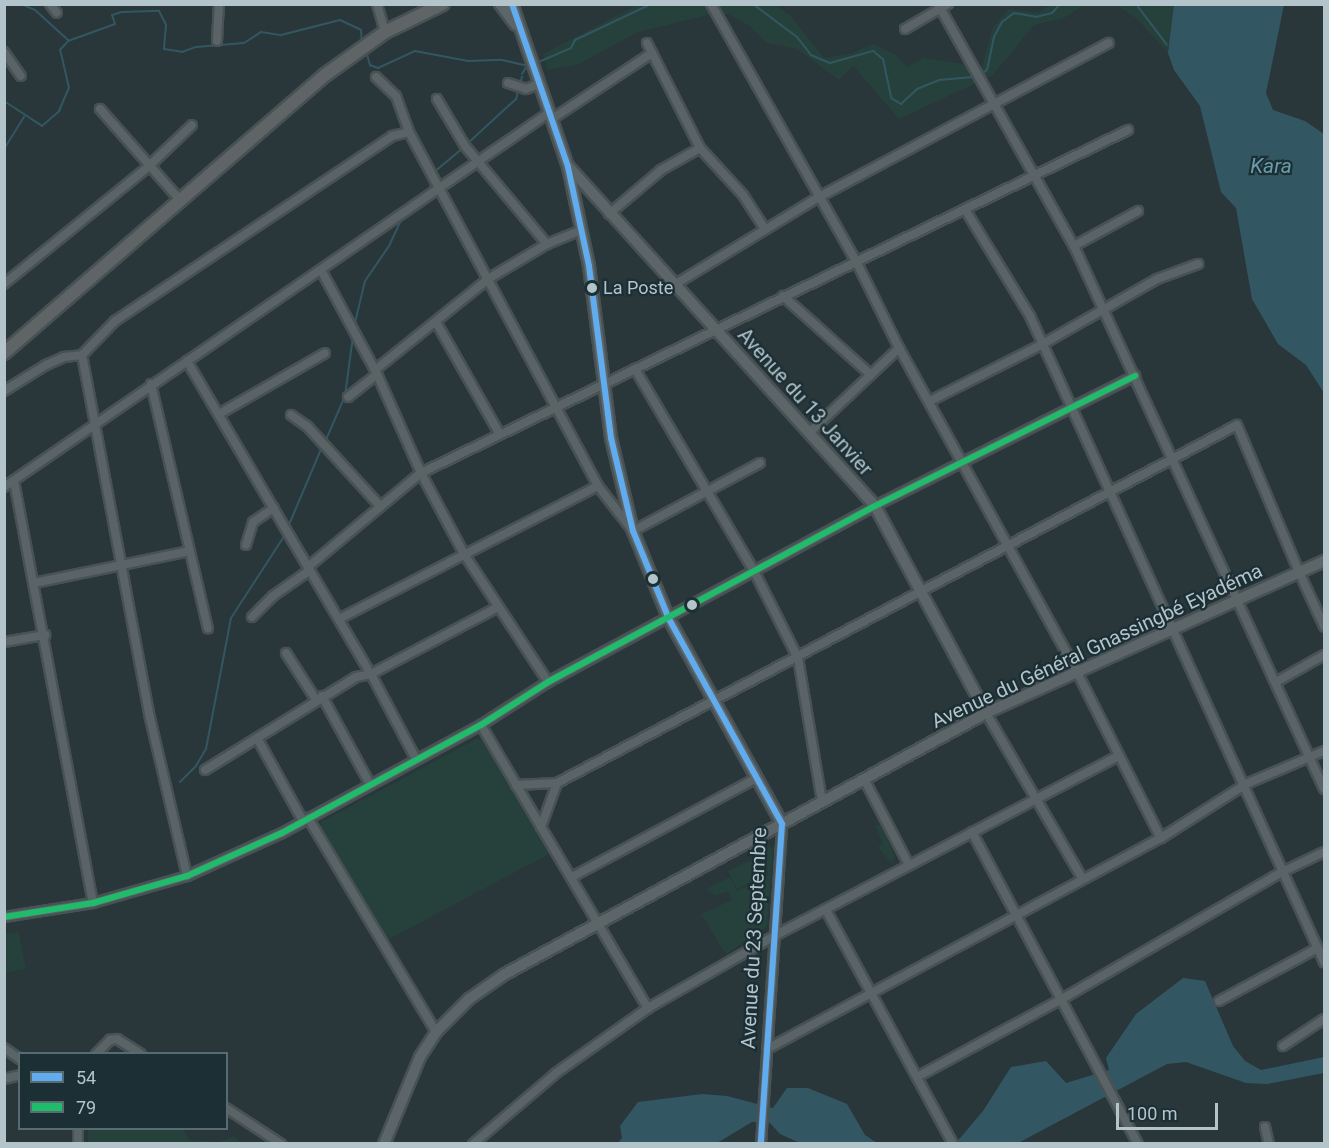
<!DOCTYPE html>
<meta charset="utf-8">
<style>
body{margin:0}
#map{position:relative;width:1329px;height:1148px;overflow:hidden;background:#29363a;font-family:Roboto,sans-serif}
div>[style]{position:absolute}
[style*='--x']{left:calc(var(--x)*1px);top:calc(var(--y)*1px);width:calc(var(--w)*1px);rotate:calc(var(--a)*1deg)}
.green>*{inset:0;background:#26413b}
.water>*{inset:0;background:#335762}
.stream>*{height:2px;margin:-1px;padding:0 1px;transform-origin:1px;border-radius:1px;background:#335762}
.roads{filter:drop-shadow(2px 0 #485154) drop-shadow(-2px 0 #485154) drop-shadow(0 2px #485154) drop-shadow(0 -2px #485154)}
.minor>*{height:8px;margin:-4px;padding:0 4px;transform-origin:4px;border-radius:4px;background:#5a6467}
.major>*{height:10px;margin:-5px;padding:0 5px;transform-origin:5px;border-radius:5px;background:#5c6669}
.highway>*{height:12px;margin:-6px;padding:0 6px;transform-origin:6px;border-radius:6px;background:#5f6567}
.bus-1>*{height:6px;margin:-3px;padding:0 3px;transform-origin:3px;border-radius:3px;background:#60acee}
.bus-2>*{height:6px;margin:-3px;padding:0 3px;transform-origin:3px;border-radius:3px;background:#20bc6c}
.dots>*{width:16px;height:16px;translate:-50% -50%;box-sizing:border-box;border:3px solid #1c2f35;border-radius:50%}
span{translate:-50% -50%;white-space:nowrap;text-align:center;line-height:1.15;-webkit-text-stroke:4.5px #1c2f35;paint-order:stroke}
.bus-label{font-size:18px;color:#b3c4ca}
.left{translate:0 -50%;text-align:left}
.street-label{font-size:20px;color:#b3c4ca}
.water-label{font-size:21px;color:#6a9dac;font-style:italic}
.frame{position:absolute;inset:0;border:6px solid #b3c4ca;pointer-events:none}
.legend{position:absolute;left:18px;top:1052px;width:210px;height:78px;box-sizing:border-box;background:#1c2f35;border:2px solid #586b71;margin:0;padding:8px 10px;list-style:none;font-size:18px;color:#b3c4ca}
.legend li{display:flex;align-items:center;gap:12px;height:30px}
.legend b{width:30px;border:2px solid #586b71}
.scale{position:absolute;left:1116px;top:1103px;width:102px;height:27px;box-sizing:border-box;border:3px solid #b3c4ca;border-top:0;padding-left:8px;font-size:18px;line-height:21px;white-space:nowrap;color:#b3c4ca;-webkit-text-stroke:4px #1c2f35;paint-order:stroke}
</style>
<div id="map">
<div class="green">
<i style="clip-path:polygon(774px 4px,791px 16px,824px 58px,850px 54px,873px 44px,894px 54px,907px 67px,924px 58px,982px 67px,993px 27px,1009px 9px,1039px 13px,1049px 5px,1084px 5px,1064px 18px,1034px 25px,993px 75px,899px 119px,853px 66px,839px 80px,797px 49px,767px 43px,750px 26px,728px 14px,712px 14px,636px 33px,579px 64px,548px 70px,543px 54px,637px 5px)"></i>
<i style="clip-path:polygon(1117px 5px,1174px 5px,1168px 53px,1137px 19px)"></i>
<i style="clip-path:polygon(476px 739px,482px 740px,549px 854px,386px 941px,320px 828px,321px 822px)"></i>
<i style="clip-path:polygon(875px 825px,881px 825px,895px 856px,892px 864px,878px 847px,883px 843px)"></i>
<i style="clip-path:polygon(768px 846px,773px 849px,767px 927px,726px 954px,701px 914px,732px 900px,728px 892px,715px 895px,706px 889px,730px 877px,737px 891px,769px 875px,758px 851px)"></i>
<i style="clip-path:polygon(759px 856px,767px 874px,737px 889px,728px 871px)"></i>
<i style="clip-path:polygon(19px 932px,26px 969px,5px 973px,5px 934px)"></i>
<i style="clip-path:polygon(88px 1129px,183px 1129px,189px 1140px,219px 1142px,234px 1136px,241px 1143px,88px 1143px)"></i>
</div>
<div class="water">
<i style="clip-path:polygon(1174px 5px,1284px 5px,1266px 93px,1273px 110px,1305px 121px,1324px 134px,1324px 393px,1306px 365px,1278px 344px,1252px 299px,1236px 208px,1221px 192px,1200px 106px,1174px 70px,1168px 53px)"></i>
<i style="clip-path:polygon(1183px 978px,1205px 981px,1233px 1046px,1245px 1061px,1261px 1070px,1324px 1057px,1324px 1073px,1267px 1084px,1246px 1083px,1186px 1062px,1167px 1064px,1018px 1143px,955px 1144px,983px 1111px,1011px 1067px,1046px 1061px,1066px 1083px,1109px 1070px,1106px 1058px,1136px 1014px)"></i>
<i style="clip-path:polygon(787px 1088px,808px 1088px,847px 1104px,865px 1135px,877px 1143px,800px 1143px,780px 1134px,769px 1122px,752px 1122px,717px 1143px,617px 1144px,622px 1138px,620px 1126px,638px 1102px,702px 1094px,727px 1096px,773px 1108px)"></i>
</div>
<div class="stream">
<i style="--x:21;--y:4;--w:15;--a:23"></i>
<i style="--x:35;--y:10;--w:45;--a:42.3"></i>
<i style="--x:753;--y:4;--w:55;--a:36.9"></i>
<i style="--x:797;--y:37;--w:23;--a:52"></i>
<i style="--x:811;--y:55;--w:21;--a:23"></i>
<i style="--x:830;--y:63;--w:45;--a:-15.6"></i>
<i style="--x:873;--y:51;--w:13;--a:39"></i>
<i style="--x:883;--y:59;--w:40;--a:78"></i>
<i style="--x:891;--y:98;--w:12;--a:31"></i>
<i style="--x:901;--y:104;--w:22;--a:-43"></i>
<i style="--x:917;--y:89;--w:24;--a:-22"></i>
<i style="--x:939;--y:80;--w:37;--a:-5"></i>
<i style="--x:1136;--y:4;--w:51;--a:52.9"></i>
<i style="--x:366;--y:51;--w:15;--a:74"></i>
<i style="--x:370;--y:65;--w:9;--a:21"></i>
<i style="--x:378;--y:68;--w:41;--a:-24.7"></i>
<i style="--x:415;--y:51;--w:54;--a:10.7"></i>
<i style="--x:468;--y:61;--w:34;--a:-2"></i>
<i style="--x:502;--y:60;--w:27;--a:13"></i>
<i style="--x:536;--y:63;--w:38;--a:-23"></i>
<i style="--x:571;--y:48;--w:9;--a:-63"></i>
<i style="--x:575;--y:40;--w:84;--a:-25.3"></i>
<i style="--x:522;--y:74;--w:8;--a:-60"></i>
<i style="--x:981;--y:74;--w:7;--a:-34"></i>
<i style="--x:987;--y:70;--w:34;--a:-78"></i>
<i style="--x:994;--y:37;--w:17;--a:-62"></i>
<i style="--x:1002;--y:22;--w:15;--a:-37"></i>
<i style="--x:1014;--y:13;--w:22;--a:10"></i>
<i style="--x:1036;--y:17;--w:16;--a:-14"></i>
<i style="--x:1052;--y:13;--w:12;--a:-48"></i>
<i style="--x:4;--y:101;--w:45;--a:33.3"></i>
<i style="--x:42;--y:126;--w:23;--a:-41"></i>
<i style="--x:59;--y:111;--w:25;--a:-67"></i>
<i style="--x:69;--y:88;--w:39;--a:-103"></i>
<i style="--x:60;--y:50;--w:12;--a:-48"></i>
<i style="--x:68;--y:41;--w:50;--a:-19.9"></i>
<i style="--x:115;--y:24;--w:9;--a:-108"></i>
<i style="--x:112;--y:15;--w:10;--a:-17"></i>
<i style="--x:122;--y:12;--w:37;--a:-2"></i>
<i style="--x:159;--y:11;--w:16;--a:63"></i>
<i style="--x:166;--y:25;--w:24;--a:95"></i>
<i style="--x:164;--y:49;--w:18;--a:9"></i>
<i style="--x:182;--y:52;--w:15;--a:-20"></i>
<i style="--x:196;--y:47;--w:48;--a:-4.8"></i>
<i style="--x:244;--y:43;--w:20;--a:-33"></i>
<i style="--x:261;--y:32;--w:20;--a:9"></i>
<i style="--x:281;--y:35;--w:61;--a:-14.3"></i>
<i style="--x:340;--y:20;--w:23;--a:25"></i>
<i style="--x:361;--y:30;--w:13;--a:86"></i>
<i style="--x:467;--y:144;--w:67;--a:-42.6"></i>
<i style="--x:516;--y:99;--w:23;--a:-75"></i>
<i style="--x:4;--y:149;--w:38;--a:-58"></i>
<i style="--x:433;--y:173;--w:39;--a:-40"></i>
<i style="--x:407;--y:206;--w:29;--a:-38"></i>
<i style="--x:430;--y:188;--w:6;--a:-81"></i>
<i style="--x:354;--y:327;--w:47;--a:-76.6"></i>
<i style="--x:365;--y:281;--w:42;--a:-55.6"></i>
<i style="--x:389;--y:246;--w:33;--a:-65"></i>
<i style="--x:325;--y:442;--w:50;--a:-66.5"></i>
<i style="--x:345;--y:396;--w:61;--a:-82.4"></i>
<i style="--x:288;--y:527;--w:87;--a:-67"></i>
<i style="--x:180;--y:782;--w:23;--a:-45"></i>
<i style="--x:196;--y:766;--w:20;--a:-60"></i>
<i style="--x:206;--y:749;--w:133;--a:-79.2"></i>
<i style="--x:231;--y:618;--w:99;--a:-57"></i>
</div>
<div class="roads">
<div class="minor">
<i style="--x:50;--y:4;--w:11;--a:52"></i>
<i style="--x:377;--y:4;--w:29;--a:74"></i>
<i style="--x:711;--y:4;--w:295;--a:60.6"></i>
<i style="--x:856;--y:261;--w:97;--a:63.7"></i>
<i style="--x:899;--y:348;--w:372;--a:61.2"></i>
<i style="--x:1078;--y:674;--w:184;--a:63.2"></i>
<i style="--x:938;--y:4;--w:278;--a:60.7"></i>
<i style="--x:1074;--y:246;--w:598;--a:65.28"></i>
<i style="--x:905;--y:29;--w:50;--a:-30.2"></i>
<i style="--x:217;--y:41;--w:37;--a:-87"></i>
<i style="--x:647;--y:43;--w:118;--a:63.2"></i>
<i style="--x:700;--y:148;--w:64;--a:47.5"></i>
<i style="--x:743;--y:195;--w:40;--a:57.1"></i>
<i style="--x:4;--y:52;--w:29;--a:55"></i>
<i style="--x:376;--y:77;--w:28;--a:44"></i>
<i style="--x:396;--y:96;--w:38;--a:70"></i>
<i style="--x:409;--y:132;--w:401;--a:61.9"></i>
<i style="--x:598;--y:486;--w:57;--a:52.1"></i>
<i style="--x:633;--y:531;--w:144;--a:-28.2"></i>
<i style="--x:508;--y:83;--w:19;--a:18"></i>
<i style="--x:526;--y:89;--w:14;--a:-21"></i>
<i style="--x:437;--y:99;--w:55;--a:59.2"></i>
<i style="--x:465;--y:146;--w:128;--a:50.1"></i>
<i style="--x:100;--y:109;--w:121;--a:48.7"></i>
<i style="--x:552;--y:119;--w:120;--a:-33.4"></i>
<i style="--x:966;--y:211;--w:123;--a:58.6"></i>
<i style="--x:1030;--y:316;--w:710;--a:65.53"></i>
<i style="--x:609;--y:214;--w:68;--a:-40.2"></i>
<i style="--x:661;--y:170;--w:45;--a:-29.4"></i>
<i style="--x:1074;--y:246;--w:73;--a:-28.7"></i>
<i style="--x:321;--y:270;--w:118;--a:61.7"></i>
<i style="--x:377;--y:374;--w:108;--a:66"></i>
<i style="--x:421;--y:473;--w:92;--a:62"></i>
<i style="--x:464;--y:554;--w:153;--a:56.7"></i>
<i style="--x:4;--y:284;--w:187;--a:-39.1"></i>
<i style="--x:149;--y:166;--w:59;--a:-43.6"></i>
<i style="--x:674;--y:285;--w:170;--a:-31.3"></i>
<i style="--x:819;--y:197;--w:328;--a:-28"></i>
<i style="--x:783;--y:296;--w:118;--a:41.9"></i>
<i style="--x:436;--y:322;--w:128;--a:60.4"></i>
<i style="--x:82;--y:355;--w:369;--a:79.4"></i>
<i style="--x:150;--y:718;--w:162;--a:76.8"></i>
<i style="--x:187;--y:361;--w:363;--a:59.6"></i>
<i style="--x:371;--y:674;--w:96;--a:62.1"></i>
<i style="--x:635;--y:369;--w:234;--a:59.5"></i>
<i style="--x:754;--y:571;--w:97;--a:63.2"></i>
<i style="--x:798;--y:658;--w:146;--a:80.5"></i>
<i style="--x:375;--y:370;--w:145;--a:-38.8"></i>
<i style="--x:488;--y:279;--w:69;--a:-30.7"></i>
<i style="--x:547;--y:244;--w:37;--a:-22"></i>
<i style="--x:151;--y:384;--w:251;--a:76.9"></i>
<i style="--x:4;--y:391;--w:49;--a:-31.8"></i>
<i style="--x:46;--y:365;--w:20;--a:-24"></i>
<i style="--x:64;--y:357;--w:18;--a:-6"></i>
<i style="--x:82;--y:355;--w:47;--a:-45.9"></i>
<i style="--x:115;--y:321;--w:333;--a:-33.7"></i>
<i style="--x:392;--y:136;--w:17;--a:-13"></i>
<i style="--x:348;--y:397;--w:37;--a:-38"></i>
<i style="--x:930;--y:401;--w:124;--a:-26.8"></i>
<i style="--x:1041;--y:345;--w:133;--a:-29.6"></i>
<i style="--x:1157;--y:279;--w:44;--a:-20.1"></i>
<i style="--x:219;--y:414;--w:122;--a:-29.9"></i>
<i style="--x:291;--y:415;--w:19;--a:35"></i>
<i style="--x:307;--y:426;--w:108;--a:47.6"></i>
<i style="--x:810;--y:432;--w:122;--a:-43.3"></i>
<i style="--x:14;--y:481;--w:429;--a:79.4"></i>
<i style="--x:4;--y:487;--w:662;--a:-34.48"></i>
<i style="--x:246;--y:545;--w:24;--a:-73"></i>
<i style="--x:253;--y:522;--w:25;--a:-34"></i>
<i style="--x:308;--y:567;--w:147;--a:-39.8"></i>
<i style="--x:421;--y:473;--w:786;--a:-25.88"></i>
<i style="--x:1299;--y:572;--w:60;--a:65.2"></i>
<i style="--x:34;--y:583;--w:159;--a:-11.6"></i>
<i style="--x:252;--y:617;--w:30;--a:-45"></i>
<i style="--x:273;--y:596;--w:45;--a:-35.1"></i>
<i style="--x:339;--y:619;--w:291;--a:-27.2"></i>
<i style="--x:4;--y:642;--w:42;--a:-9.7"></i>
<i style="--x:286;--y:653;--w:56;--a:57.4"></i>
<i style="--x:1276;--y:682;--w:55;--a:-29.4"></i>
<i style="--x:322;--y:696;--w:100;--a:61.4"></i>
<i style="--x:986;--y:713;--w:191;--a:59.8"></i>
<i style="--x:481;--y:725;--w:329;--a:59.5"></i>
<i style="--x:257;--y:738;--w:95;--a:61"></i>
<i style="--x:205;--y:770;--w:177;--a:-31.6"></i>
<i style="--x:356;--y:677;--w:15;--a:-11"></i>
<i style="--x:371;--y:674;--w:144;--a:-27.8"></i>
<i style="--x:864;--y:779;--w:97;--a:62.4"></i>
<i style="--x:516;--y:785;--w:41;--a:-2.8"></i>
<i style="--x:557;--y:783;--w:768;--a:-27.77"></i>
<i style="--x:1237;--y:425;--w:160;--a:67.1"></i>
<i style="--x:308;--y:818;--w:249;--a:59.1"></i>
<i style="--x:541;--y:827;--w:47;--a:-70"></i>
<i style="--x:972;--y:832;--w:353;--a:62"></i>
<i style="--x:572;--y:877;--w:208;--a:-28.2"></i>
<i style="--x:826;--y:910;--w:266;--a:61.5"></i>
<i style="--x:4;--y:917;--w:90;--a:-8.9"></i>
<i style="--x:93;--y:903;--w:98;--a:-16"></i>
<i style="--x:187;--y:876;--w:104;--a:-24.4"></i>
<i style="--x:282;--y:833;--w:226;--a:-28.5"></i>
<i style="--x:481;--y:725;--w:80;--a:-32.7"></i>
<i style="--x:548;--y:682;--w:371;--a:-28.3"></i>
<i style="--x:875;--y:506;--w:291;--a:-26.6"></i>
<i style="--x:1219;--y:1001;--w:112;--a:-28.2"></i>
<i style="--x:1283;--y:1046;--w:49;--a:-33.4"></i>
<i style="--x:4;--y:1048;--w:19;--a:35"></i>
<i style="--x:767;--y:1049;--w:447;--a:-28.2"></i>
<i style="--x:1161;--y:838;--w:101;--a:-32.4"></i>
<i style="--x:1246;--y:784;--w:85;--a:-22.9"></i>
<i style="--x:96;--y:1054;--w:20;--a:-45"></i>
<i style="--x:110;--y:1040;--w:7;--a:-8"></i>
<i style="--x:117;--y:1039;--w:28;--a:32"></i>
<i style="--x:917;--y:1077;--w:165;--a:-28.3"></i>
<i style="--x:1062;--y:999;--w:256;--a:-30"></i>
<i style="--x:1284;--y:871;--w:44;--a:-25.4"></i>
<i style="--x:4;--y:1079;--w:16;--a:-14"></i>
<i style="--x:226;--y:1108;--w:66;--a:33.2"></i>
<i style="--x:1265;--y:1127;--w:17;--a:77"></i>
<i style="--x:78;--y:1128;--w:16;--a:90"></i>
<i style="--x:473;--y:1144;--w:109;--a:-40.5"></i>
<i style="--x:556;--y:1073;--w:113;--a:-35.2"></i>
<i style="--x:648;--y:1008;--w:147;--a:-29.7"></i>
<i style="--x:776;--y:935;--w:387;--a:-27.6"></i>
<i style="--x:761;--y:1144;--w:321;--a:-86.2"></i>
</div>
<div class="major">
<i style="--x:500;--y:4;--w:26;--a:53"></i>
<i style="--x:512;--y:4;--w:172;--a:71"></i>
<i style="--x:568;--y:167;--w:101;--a:78"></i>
<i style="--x:589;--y:266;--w:173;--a:82.7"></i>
<i style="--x:611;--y:438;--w:96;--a:76.7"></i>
<i style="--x:633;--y:531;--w:95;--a:67.8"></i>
<i style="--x:669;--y:619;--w:234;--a:61.1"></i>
<i style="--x:569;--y:167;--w:457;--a:47.9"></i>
<i style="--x:875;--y:506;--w:235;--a:61.8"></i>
<i style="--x:384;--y:1144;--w:94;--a:-67.5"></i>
<i style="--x:420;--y:1057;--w:30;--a:-57"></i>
<i style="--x:436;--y:1032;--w:47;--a:-45"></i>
<i style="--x:469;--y:999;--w:44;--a:-34.8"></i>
<i style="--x:505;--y:974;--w:547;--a:-28.49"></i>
<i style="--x:986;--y:713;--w:371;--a:-24.2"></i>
</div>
<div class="highway">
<i style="--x:4;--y:353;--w:425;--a:-40.9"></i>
<i style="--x:325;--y:75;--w:74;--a:-35.6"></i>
<i style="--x:385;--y:32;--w:64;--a:-25.8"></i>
</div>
</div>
<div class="bus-1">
<i style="--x:512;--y:4;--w:172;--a:71"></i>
<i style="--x:568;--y:167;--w:101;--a:78"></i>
<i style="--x:589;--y:266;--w:173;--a:82.7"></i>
<i style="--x:611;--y:438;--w:96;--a:76.7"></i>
<i style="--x:633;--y:531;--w:95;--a:67.8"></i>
<i style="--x:669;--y:619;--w:234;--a:61.1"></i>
<i style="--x:782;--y:824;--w:321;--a:93.8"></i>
</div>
<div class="bus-2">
<i style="--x:4;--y:917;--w:90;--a:-8.9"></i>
<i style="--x:93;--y:903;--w:98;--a:-16"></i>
<i style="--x:187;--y:876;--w:104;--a:-24.4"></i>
<i style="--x:282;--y:833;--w:226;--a:-28.5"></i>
<i style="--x:481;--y:725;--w:80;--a:-32.7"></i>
<i style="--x:548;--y:682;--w:371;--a:-28.3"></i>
<i style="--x:875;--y:506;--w:291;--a:-26.6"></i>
</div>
<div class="dots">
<i style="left:592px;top:288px;background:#b3c4ca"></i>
<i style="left:653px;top:579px;background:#b3c4ca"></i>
<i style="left:692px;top:605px;background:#b3c4ca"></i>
</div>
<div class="bus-label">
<span class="left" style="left:603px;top:288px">La Poste</span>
</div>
<div class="street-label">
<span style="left:805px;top:402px;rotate:48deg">Avenue du 13 Janvier</span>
<span style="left:1097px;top:646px;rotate:-25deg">Avenue du Général Gnassingbé Eyadéma</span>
<span style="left:754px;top:938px;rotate:-87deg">Avenue du 23 Septembre</span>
</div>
<div class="water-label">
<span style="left:1271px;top:166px">Kara</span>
</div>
<div class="frame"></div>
<ul class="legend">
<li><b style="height:8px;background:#60acee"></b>54</li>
<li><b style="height:8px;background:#20bc6c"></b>79</li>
</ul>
<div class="scale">100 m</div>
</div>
